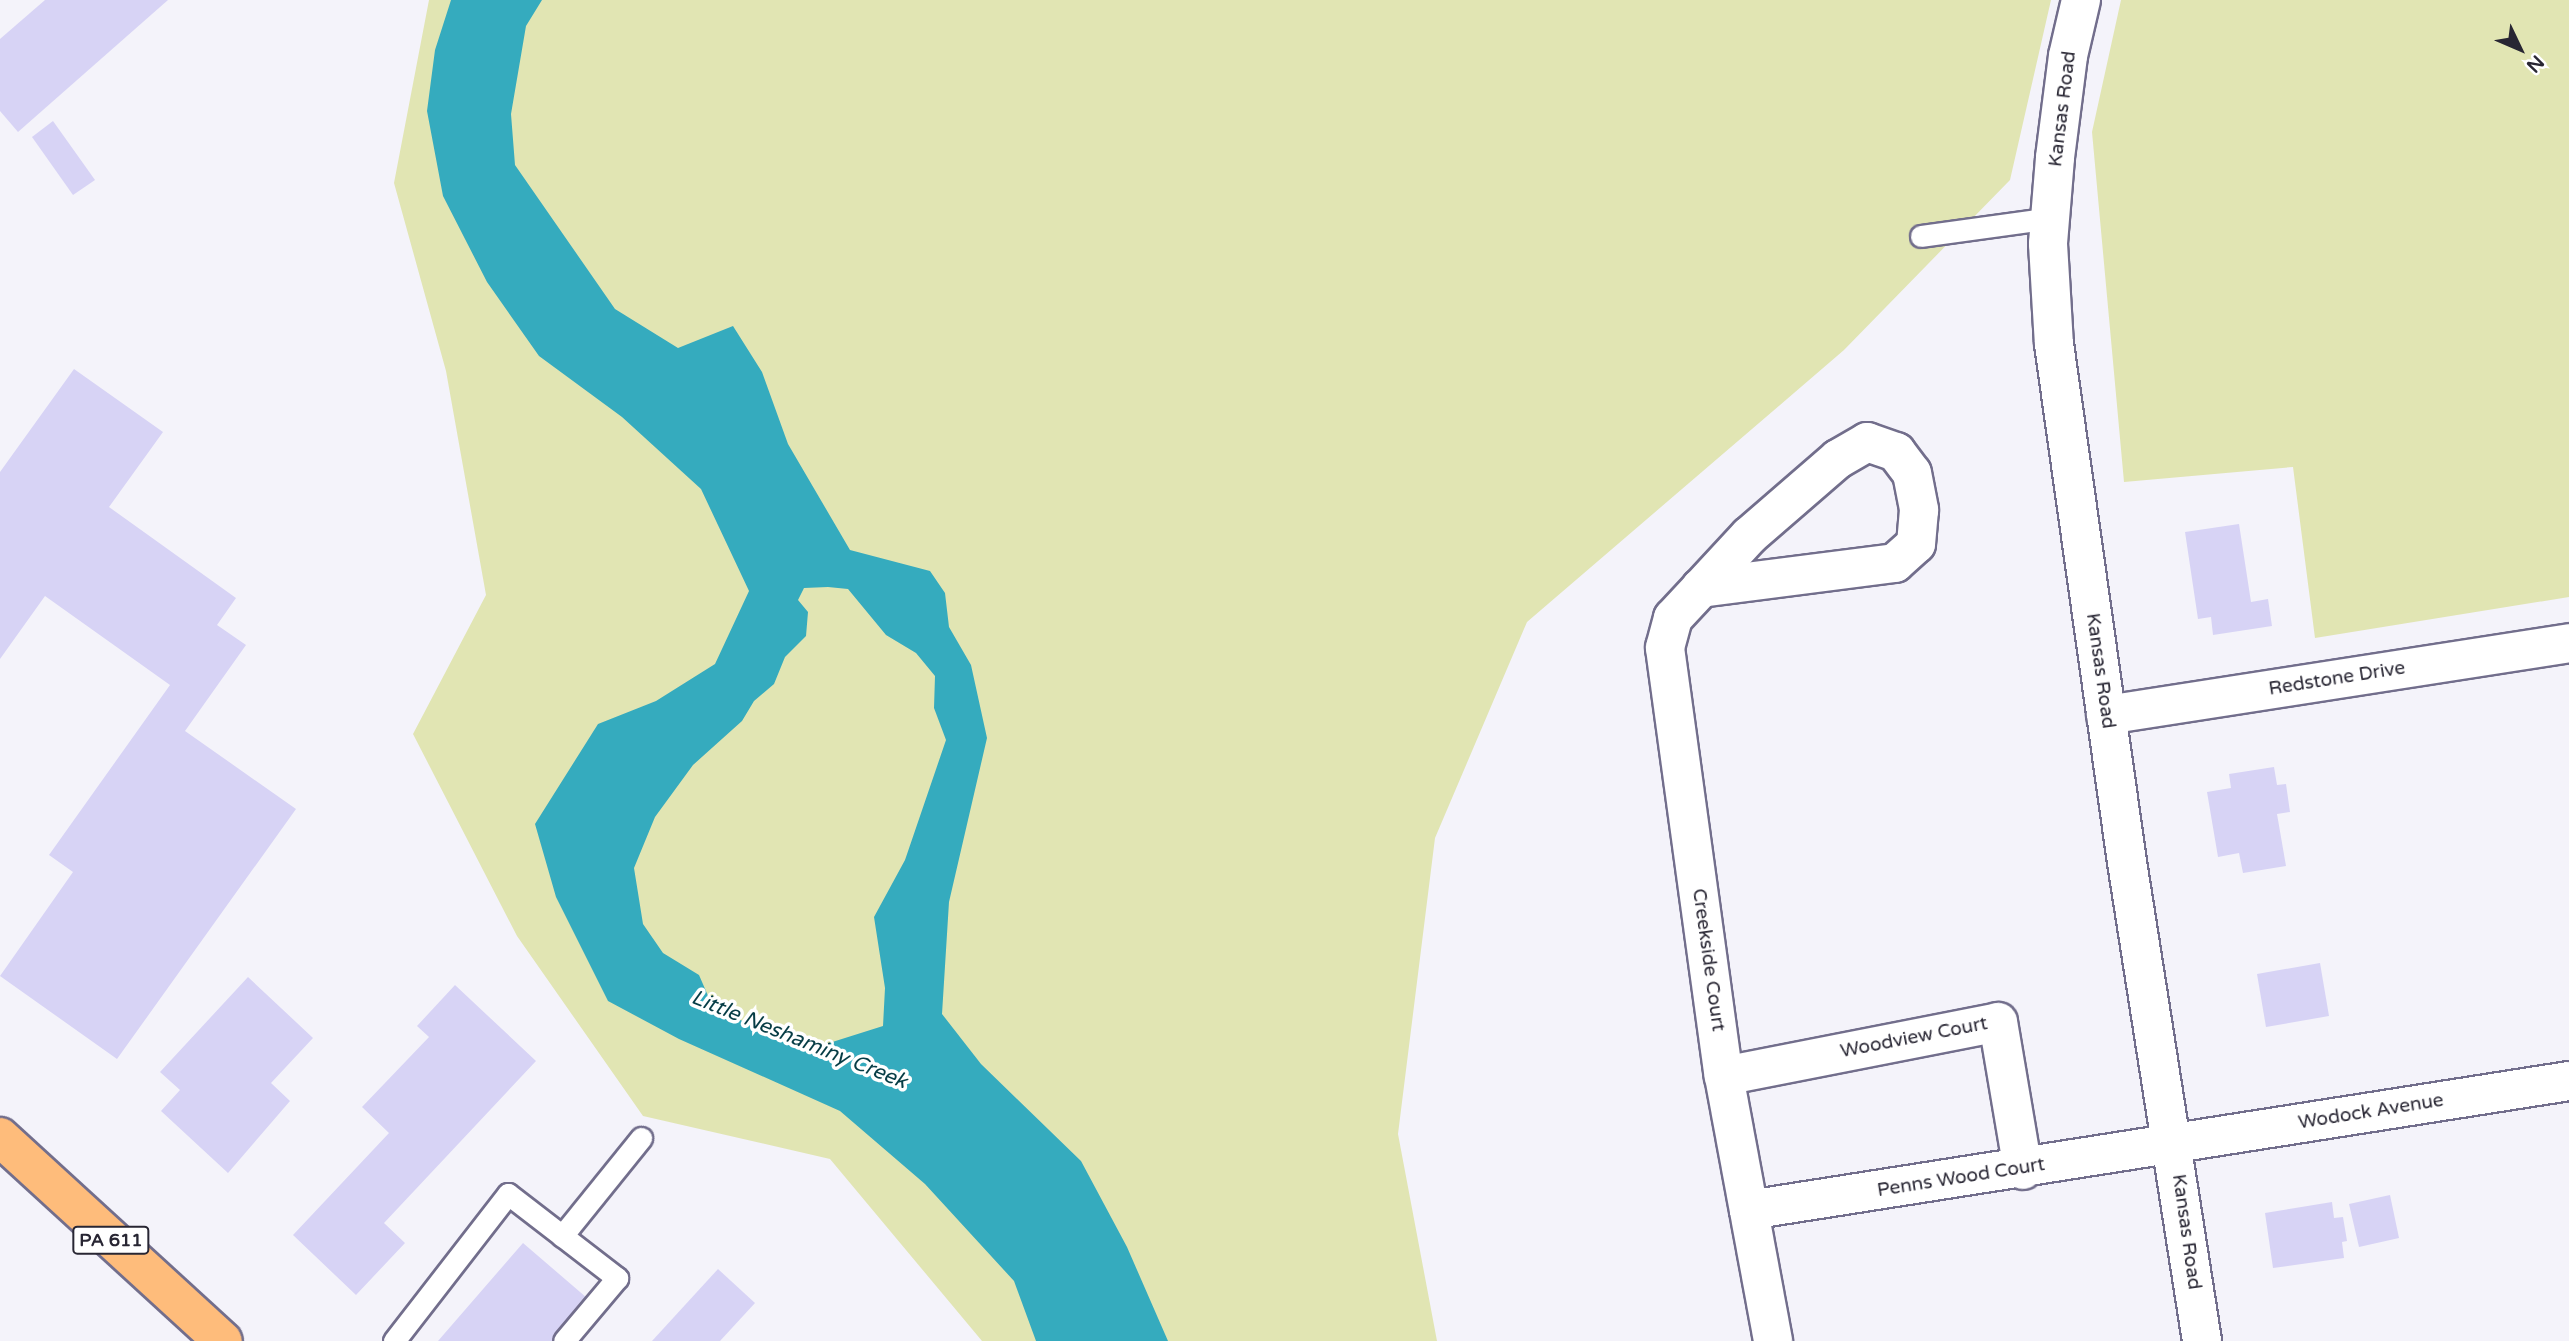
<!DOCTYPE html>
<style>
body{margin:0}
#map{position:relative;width:2569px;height:1341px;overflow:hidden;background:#f4f3fa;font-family:"Varela Round",sans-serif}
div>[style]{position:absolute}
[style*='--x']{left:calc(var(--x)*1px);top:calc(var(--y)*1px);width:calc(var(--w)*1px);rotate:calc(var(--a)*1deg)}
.green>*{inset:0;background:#e1e5b3}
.water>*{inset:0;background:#35abbe}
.building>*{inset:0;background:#d7d3f5}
.roads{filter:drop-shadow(2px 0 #726e8c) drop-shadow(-2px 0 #726e8c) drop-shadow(0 2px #726e8c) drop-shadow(0 -2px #726e8c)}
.lane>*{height:21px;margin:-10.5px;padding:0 10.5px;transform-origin:10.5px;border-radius:10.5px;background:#fff}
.street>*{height:38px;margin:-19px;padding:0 19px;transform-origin:19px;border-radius:19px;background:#fff}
.highway>*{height:38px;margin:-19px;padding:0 19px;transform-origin:19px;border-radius:19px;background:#febc7b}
span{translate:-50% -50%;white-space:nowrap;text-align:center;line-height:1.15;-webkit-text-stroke:7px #fff;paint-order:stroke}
.shield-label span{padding:2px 5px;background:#fff;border:2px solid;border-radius:5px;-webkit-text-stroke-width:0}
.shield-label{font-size:18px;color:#282633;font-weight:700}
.street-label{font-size:19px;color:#282633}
.water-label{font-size:21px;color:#073d46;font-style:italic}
.north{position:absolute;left:2485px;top:14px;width:70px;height:70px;-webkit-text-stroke:5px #fff;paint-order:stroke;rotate:134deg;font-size:19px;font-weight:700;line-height:28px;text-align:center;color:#282633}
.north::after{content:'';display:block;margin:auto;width:24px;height:32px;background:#282633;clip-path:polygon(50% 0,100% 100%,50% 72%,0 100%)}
</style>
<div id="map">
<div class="green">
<i style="clip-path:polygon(429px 0,2051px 0,2010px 180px,1844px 350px,1527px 622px,1435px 838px,1398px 1134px,1437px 1341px,982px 1341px,830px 1159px,643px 1116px,517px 936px,413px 734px,486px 595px,446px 371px,394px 183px)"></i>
<i style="clip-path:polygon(2121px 0,2569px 0,2569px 597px,2315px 638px,2293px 467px,2124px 482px,2092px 132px)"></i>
</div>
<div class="water">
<i style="clip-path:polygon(evenodd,451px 0,542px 0,526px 26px,511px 114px,515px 165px,615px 309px,678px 348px,733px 326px,762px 372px,788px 444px,850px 550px,930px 571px,945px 593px,949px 627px,971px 665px,987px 738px,949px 902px,942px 1014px,981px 1064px,1081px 1161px,1127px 1247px,1168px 1341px,1036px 1341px,1014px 1281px,925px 1184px,840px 1111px,679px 1039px,608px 1001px,556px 897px,535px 824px,598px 724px,656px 701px,715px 664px,749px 591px,701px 489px,622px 417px,539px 356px,487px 282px,443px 196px,427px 111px,435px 50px,451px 0,828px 587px,848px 589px,886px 635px,916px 653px,935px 676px,934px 708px,946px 740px,905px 860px,874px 917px,885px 988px,883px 1026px,826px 1044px,736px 1019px,709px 998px,699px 975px,663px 953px,643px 924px,634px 868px,655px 817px,693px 765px,742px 721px,754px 701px,774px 684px,785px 657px,806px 636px,808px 612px,798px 600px,804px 588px,828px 587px)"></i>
</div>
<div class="building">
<i style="clip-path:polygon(45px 0,168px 0,18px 132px,0 111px,0 39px)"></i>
<i style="clip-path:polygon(53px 121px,95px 180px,73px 195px,32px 137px)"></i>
<i style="clip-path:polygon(74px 369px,163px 432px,109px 507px,236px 598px,217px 625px,246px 645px,185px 731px,296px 809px,117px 1059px,0 976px,73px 872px,49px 855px,170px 685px,45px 596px,0 659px,0 472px)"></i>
<i style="clip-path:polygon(2239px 524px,2251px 602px,2268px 599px,2272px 626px,2213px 635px,2211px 617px,2198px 619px,2185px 532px)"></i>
<i style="clip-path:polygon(2274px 767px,2277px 785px,2286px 784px,2290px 812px,2277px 814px,2286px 866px,2243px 873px,2239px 853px,2218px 857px,2207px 792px,2231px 788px,2229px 774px)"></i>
<i style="clip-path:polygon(2320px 963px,2329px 1016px,2266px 1027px,2257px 974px)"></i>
<i style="clip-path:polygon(248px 977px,313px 1038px,271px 1083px,290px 1101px,228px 1173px,161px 1111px,180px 1090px,160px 1072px)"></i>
<i style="clip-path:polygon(455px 985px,536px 1061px,384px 1223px,405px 1243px,356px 1295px,293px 1235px,389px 1133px,362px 1107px,429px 1037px,417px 1026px)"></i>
<i style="clip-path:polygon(2390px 1195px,2399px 1238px,2359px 1247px,2349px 1204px)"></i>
<i style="clip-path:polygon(2332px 1202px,2334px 1218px,2343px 1217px,2347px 1241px,2342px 1242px,2344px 1258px,2273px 1268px,2265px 1213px)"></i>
<i style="clip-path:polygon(523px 1243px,594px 1304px,573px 1318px,553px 1341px,438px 1341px)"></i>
<i style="clip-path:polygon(718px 1269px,755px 1303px,720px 1341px,652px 1341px)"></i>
</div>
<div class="roads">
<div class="lane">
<i style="--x:1921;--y:236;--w:131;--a:-7.9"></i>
<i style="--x:562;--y:1236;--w:126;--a:-51.1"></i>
<i style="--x:394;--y:1341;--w:186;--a:-52.2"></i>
<i style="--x:508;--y:1194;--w:138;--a:37.6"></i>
<i style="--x:617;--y:1278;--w:82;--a:130.1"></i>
</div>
<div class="street">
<i style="--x:2081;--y:0;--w:57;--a:103.1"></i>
<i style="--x:2068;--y:56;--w:103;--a:97.3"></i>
<i style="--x:2055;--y:158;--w:86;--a:94.7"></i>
<i style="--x:2048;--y:244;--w:100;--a:86.6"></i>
<i style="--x:2054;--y:344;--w:523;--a:81.98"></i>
<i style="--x:2127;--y:862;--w:485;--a:81.1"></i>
<i style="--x:1867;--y:442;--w:31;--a:19"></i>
<i style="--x:1896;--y:452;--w:26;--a:53"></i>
<i style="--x:1912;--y:473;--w:38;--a:79"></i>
<i style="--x:1919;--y:510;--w:34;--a:95"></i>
<i style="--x:1916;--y:544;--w:28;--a:138"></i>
<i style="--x:1895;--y:563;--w:196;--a:172.7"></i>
<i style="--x:1701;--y:588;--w:71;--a:-47.3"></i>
<i style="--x:1749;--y:536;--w:118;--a:-40.9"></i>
<i style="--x:1838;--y:459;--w:34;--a:-30"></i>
<i style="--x:1701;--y:588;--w:41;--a:133"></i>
<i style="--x:1673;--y:618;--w:31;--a:105"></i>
<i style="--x:1665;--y:648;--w:432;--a:82.2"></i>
<i style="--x:1724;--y:1076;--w:269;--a:79.5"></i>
<i style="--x:2106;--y:715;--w:469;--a:-8.8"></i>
<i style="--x:1724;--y:1076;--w:279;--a:-11.1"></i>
<i style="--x:1998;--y:1022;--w:150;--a:80.4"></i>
<i style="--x:1749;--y:1210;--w:830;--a:-8.94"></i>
</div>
<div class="highway">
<i style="--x:0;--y:1137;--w:302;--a:42.5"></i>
</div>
</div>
<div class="shield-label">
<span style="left:111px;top:1240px">PA 611</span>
</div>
<div class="street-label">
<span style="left:2063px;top:109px;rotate:-83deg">Kansas Road</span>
<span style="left:2100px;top:671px;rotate:82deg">Kansas Road</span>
<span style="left:2337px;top:679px;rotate:-9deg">Redstone Drive</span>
<span style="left:1708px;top:960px;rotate:82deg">Creekside Court</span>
<span style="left:1914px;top:1038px;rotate:-11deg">Woodview Court</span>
<span style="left:2371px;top:1112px;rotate:-9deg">Wodock Avenue</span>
<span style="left:1961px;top:1178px;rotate:-9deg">Penns Wood Court</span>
<span style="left:2186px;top:1232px;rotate:82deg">Kansas Road</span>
</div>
<div class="water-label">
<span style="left:799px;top:1040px;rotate:22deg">Little Neshaminy Creek</span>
</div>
<div class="north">N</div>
</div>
